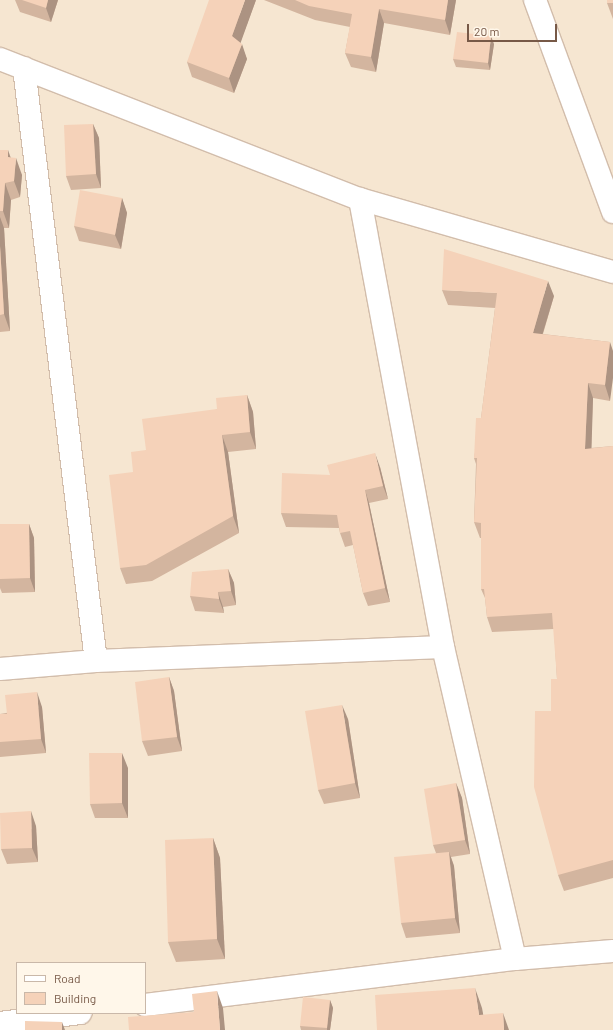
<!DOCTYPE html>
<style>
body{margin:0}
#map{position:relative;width:613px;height:1030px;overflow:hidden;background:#fef4e3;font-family:Barlow,sans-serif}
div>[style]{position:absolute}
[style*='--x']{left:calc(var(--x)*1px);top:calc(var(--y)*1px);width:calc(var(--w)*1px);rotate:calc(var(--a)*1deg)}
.residential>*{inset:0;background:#f6e6d1}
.roads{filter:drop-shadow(1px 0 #d2bdab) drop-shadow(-1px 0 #d2bdab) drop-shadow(0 1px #d2bdab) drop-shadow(0 -1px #d2bdab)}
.street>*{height:22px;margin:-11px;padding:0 11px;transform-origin:11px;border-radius:11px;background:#fff}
.wall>*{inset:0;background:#d3b59f}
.shaded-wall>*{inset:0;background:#ac9382}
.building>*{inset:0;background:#f5d2b9}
span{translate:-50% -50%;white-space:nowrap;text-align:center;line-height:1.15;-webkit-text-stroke:3px #fff7ea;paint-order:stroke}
.legend{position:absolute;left:16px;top:962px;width:130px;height:52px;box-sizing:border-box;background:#fff7ea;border:1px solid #c9b8a9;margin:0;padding:5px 7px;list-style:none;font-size:12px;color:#775947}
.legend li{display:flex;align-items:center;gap:8px;height:20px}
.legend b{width:20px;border:1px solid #c9b8a9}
.scale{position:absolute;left:467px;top:24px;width:90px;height:18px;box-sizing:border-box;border:2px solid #775947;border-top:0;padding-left:5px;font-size:12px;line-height:14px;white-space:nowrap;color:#775947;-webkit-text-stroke:3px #fff7ea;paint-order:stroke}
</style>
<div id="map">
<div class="residential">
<i style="clip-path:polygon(evenodd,0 0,613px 0,613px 1030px,0 1030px,0 0,17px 963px,145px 963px,145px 1013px,17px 1013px,17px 963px)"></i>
</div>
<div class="roads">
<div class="street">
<i style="--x:535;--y:0;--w:226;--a:69.8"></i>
<i style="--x:0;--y:59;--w:386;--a:21.3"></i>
<i style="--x:360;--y:199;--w:263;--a:16.1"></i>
<i style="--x:24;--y:68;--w:597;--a:83.08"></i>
<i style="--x:360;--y:199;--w:456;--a:79.5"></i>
<i style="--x:443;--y:647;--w:320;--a:77"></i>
<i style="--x:0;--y:669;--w:96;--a:-4.8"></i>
<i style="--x:96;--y:661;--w:347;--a:-2.3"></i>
<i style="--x:145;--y:1005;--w:373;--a:-7.1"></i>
<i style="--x:515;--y:959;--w:98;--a:-4.7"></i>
<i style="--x:0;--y:1023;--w:81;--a:-7.1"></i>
</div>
</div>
<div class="wall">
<i style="clip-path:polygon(15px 0,58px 0,51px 22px,20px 12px)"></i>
<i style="clip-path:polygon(256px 0,240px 43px,247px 59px,234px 93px,192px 77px,187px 62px)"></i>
<i style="clip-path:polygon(264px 0,456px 0,450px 35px,384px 23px,376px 72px,351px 67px,345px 53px,350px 27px,315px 20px)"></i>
<i style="clip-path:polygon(613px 0,613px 19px,607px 3px)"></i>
<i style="clip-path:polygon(494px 44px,490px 70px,456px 67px,453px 59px)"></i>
<i style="clip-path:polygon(93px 124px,99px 138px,101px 188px,71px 190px,66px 176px)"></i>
<i style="clip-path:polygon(0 150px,11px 158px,22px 175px,20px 197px,11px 200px,9px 228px,4px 228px,10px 331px,0 332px)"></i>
<i style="clip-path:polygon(122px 198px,127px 213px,121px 249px,79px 241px,74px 226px)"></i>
<i style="clip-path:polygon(442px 290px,554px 296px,543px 334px,610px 342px,610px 401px,593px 398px,591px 448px,613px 446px,613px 878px,564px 891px,558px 875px,551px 711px,557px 679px,554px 629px,492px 632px,487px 617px,485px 598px,481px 589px,481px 538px,480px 538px,474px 522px,476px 464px,474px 458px,481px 418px,495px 308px,448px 305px)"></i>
<i style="clip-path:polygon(247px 395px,253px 412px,256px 449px,228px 452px,239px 533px,152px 581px,126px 584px,120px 568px,133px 472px,146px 450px,217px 409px)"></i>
<i style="clip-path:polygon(380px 467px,388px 499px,369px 503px,390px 602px,368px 606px,363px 593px,353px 545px,345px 547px,340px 533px,339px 528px,286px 527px,281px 513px,330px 475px)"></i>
<i style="clip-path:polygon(0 524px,29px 524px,34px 538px,35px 592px,2px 593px,0 588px)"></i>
<i style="clip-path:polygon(228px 569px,234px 583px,236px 605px,223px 607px,224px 613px,195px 611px,190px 596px)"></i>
<i style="clip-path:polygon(169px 677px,174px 691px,182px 751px,148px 756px,142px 741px)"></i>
<i style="clip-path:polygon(42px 707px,46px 753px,0 757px,0 714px)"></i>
<i style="clip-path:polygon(348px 719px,360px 798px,324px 804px,318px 790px)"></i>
<i style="clip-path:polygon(128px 768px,128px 818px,95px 818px,90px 804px)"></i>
<i style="clip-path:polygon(456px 783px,462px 798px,470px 854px,451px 857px,454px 866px,460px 933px,406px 938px,401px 923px,436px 853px,433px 845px)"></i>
<i style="clip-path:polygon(36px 826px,38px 862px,7px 864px,1px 849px)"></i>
<i style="clip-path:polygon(213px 838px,220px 858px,225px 959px,176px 962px,168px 942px)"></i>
<i style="clip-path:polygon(330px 1000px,333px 1008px,330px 1030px,301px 1030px,300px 1026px)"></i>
</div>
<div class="shaded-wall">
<i style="clip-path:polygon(48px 0,58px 0,51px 22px,46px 8px)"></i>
<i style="clip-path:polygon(245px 0,256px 0,238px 50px,232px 36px)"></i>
<i style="clip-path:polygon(448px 0,456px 0,450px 35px,445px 20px)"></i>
<i style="clip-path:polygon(379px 9px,384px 23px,376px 72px,371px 57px)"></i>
<i style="clip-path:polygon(491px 36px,494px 44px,490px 70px,488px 63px)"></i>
<i style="clip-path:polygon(242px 44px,247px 59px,234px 93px,229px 78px)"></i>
<i style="clip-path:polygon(93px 124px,99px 138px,101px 188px,96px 174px)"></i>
<i style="clip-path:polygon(8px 150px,14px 167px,8px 157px)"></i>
<i style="clip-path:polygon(16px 158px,22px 175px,20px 197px,14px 181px)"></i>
<i style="clip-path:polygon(5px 183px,11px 200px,9px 228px,3px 211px)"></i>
<i style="clip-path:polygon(122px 198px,127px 213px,121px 249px,115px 235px)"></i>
<i style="clip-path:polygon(0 217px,4px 228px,10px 331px,4px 314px,0 246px)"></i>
<i style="clip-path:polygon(548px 281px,554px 296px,538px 349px,533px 333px)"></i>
<i style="clip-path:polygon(610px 342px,613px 351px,613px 378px,610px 401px,605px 385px)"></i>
<i style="clip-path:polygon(588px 383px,593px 398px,591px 465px,585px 449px)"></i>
<i style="clip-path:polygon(247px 395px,253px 412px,256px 449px,250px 432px)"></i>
<i style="clip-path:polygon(222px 435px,228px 452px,239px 533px,233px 516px)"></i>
<i style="clip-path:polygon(375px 453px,380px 467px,388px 499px,383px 486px)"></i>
<i style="clip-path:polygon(365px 490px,369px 503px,390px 602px,385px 588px)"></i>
<i style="clip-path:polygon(29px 524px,34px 538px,35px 592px,30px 578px)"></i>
<i style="clip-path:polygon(228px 569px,234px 583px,236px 605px,231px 591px)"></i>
<i style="clip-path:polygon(218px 592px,223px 607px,224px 613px,219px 599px)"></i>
<i style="clip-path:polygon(169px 677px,174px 691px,182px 751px,177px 737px)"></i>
<i style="clip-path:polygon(37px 692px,42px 707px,46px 753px,41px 739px)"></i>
<i style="clip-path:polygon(342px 705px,348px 719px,360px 798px,355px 783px)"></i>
<i style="clip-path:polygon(122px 753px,128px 768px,128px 818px,122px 803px)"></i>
<i style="clip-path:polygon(456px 783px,462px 798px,470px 854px,465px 840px)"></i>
<i style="clip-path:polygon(31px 811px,36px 826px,38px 862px,32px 848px)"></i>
<i style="clip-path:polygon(213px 838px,220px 858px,225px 959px,217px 939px)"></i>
<i style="clip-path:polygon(449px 852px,454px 866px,460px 933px,455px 918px)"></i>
<i style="clip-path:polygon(475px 988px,482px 1008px,486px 1030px,479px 1015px)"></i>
<i style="clip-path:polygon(217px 991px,223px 1008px,225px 1030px,220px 1030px)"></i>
<i style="clip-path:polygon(330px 1000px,333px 1008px,330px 1030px,327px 1030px,327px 1028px)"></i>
<i style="clip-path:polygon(503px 1013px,509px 1030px,504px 1030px)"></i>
<i style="clip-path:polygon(62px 1022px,65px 1030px,62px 1030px)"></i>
</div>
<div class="building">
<i style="clip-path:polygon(22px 0,48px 0,46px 8px)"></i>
<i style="clip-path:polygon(209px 0,245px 0,232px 36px,242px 44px,229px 78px,187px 62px)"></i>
<i style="clip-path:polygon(295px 0,448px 0,445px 20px,379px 9px,371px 57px,345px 53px,352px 14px,309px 6px)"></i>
<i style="clip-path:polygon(607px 0,613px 0,613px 3px,607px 3px)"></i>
<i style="clip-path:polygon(457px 32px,491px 36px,488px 63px,453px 59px)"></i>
<i style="clip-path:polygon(93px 124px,96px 174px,66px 176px,64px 125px)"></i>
<i style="clip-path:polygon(0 150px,8px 150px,8px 157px,16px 158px,14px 181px,5px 183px,3px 211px,0 211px)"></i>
<i style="clip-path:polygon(80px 190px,122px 198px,115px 235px,74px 226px)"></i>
<i style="clip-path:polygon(0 246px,4px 314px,0 315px)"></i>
<i style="clip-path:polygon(444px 249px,548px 281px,533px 333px,610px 342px,605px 385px,588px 383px,585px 449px,613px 446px,613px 860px,558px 875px,534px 787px,535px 711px,551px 711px,551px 679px,557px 679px,552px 613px,487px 617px,484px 589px,481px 589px,481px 523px,474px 522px,477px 458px,474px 458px,476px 418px,481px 418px,497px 293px,442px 290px)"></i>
<i style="clip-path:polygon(247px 395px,250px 432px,222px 435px,233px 516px,146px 565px,120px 568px,109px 475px,133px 472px,131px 452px,146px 450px,142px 419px,217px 409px,216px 398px)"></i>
<i style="clip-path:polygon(375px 453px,383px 486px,365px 490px,385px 588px,363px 593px,350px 531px,340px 533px,337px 515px,281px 513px,282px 473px,330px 475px,327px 465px)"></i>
<i style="clip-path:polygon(0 524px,29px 524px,30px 578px,0 579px)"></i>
<i style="clip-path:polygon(228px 569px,231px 591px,218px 592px,219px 599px,190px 596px,192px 572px)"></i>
<i style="clip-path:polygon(169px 677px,177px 737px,142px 741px,135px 682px)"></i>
<i style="clip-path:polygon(37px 692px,41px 739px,0 742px,0 714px,7px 714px,5px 695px)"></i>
<i style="clip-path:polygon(342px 705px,355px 783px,318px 790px,305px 711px)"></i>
<i style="clip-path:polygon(89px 753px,122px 753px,122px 803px,90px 804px)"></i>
<i style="clip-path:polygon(456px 783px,465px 840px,433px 845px,424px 789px)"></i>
<i style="clip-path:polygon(31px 811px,32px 848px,1px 849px,0 813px)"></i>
<i style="clip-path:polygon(213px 838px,217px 939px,168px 942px,165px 840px)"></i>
<i style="clip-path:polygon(449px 852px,455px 918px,401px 923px,394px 857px)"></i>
<i style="clip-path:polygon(475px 988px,479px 1015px,503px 1013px,504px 1030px,377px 1030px,375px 995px)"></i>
<i style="clip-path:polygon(217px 991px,220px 1030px,129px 1030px,128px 1017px,194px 1012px,192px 994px)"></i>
<i style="clip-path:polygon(303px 997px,330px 1000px,327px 1028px,300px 1026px)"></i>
<i style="clip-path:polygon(25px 1021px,62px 1022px,62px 1030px,25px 1030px)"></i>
</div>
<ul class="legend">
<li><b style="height:5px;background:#fff"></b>Road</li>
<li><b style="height:11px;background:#f5d2b9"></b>Building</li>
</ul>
<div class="scale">20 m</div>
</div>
